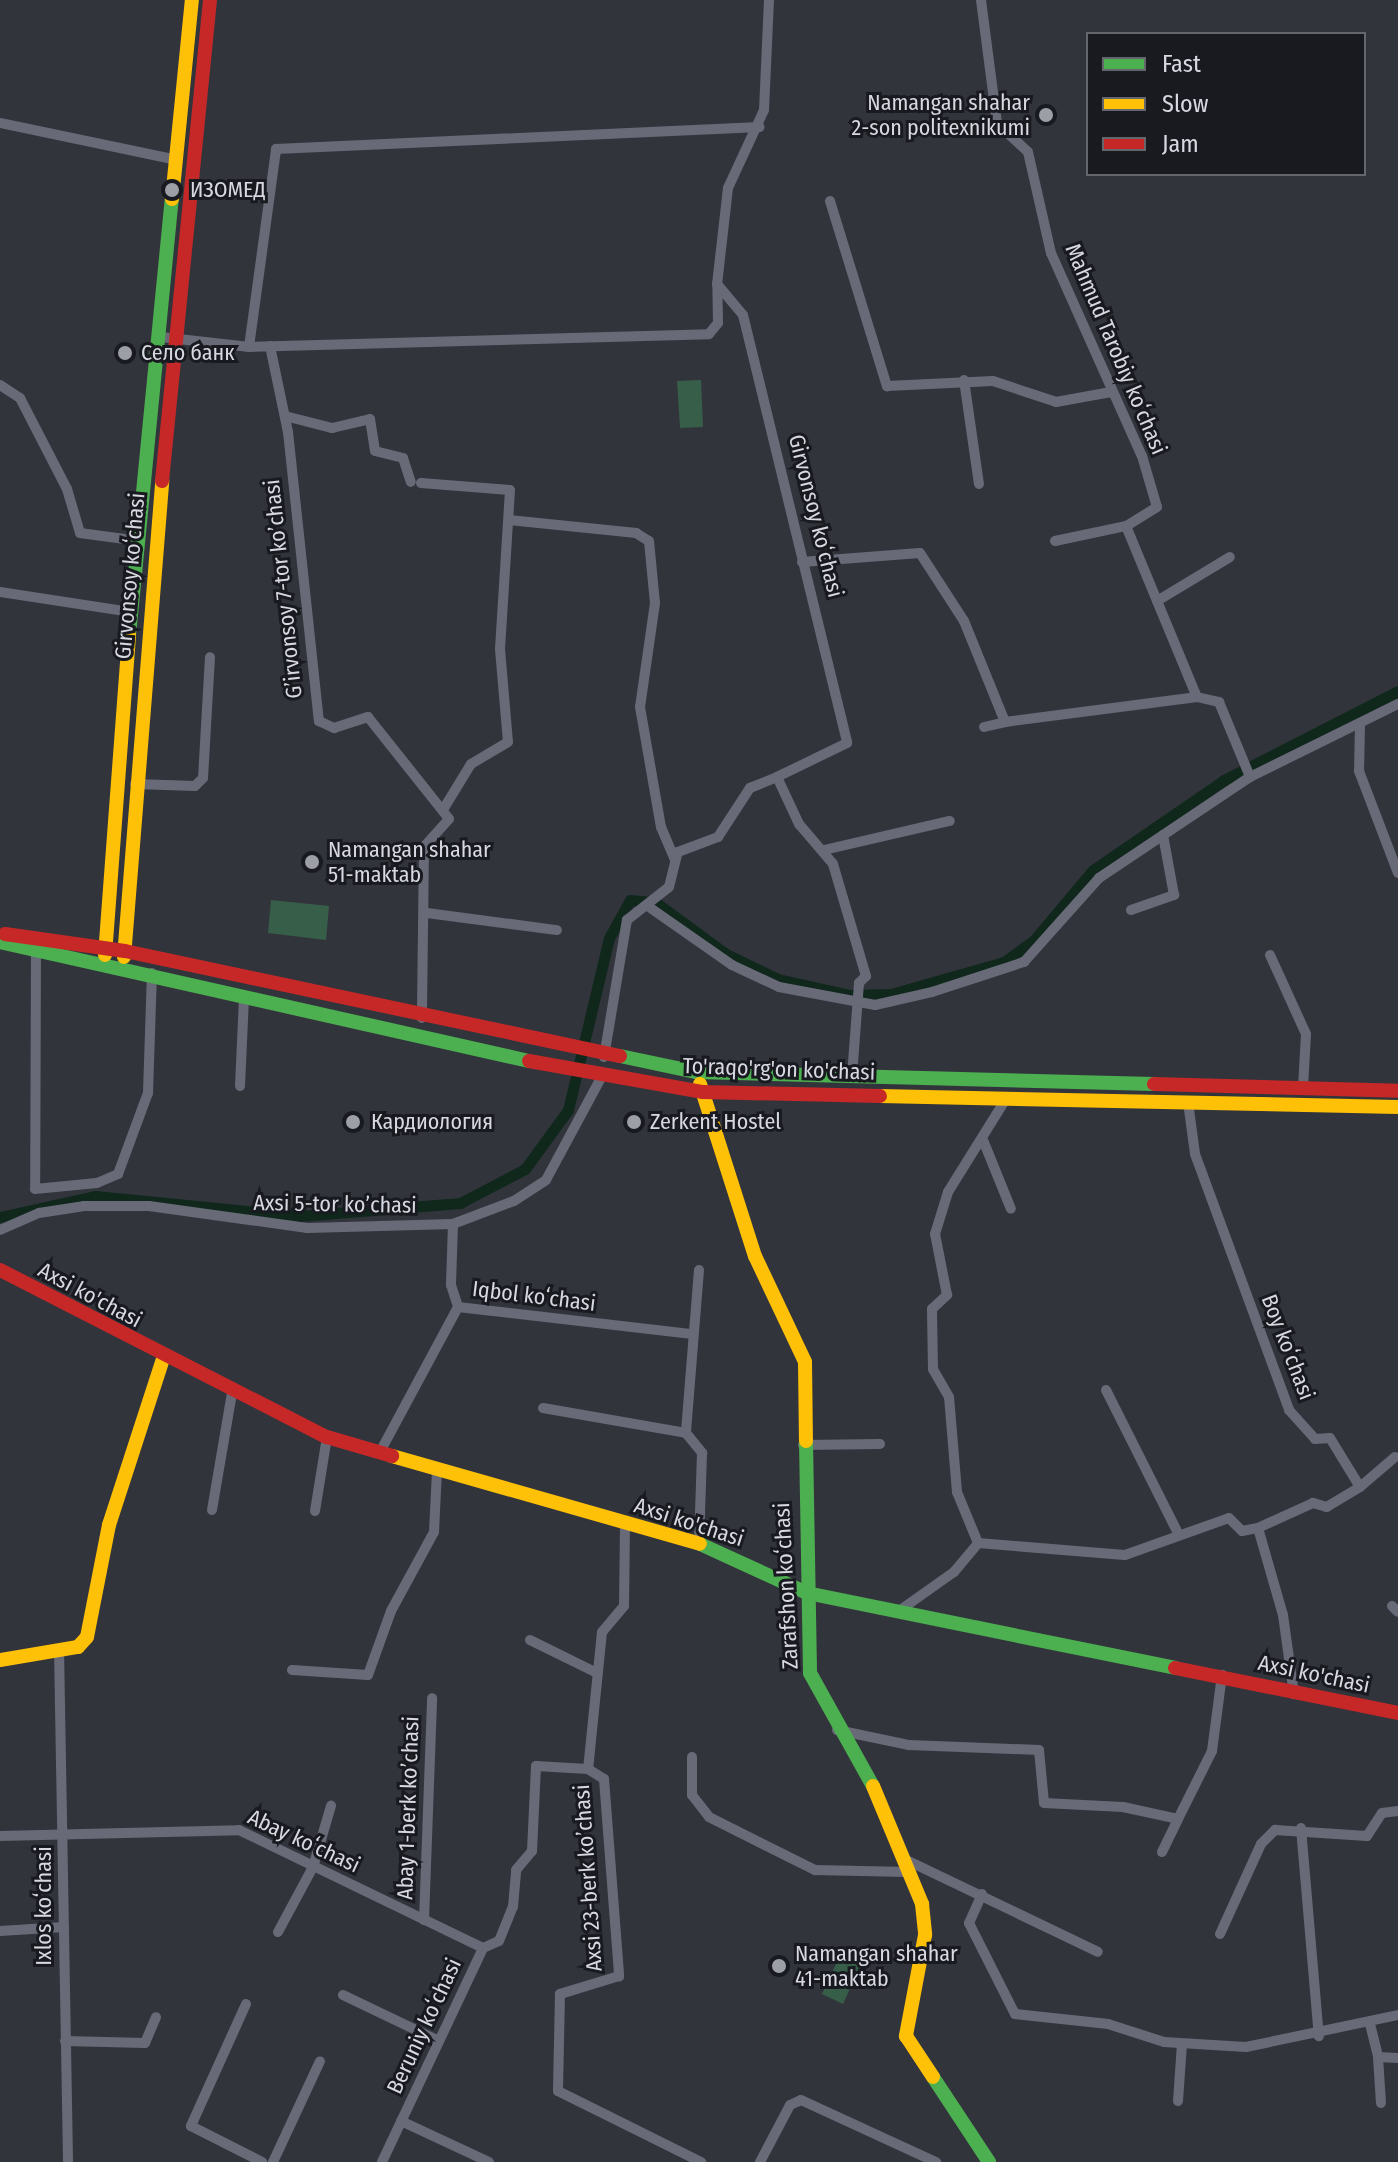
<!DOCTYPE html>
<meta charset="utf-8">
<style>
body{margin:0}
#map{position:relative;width:1398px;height:2162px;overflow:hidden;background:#32343c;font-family:"Fira Sans Condensed",sans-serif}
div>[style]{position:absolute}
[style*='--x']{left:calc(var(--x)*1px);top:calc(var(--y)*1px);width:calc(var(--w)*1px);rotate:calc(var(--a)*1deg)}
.green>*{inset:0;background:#375e49}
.canal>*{height:11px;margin:-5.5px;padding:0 5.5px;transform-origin:5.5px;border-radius:5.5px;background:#10281c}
.street>*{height:10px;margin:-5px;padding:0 5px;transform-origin:5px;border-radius:5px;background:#686a78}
.fast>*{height:14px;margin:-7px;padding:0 7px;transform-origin:7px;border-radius:7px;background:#4caf50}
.slow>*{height:14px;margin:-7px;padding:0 7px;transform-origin:7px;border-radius:7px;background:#ffc107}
.jam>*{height:14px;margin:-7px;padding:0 7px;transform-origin:7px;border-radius:7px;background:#c62828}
.dots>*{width:22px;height:22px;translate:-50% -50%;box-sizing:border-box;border:4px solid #181a20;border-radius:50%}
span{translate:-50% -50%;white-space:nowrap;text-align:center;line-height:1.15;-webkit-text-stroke:6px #181a20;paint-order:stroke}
.poi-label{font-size:22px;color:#d7d8e1}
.right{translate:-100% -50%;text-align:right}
.left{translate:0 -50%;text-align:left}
.street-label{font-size:22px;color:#d7d8e1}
.legend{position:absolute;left:1086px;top:32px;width:280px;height:144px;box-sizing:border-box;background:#181a20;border:2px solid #64666d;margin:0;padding:10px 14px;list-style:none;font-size:24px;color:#d7d8e1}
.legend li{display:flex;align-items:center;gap:16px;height:40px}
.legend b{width:40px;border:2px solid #64666d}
</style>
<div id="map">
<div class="green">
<i style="clip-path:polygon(701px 380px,703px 427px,680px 428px,677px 381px)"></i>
<i style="clip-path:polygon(271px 900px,329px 906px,326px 940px,268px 933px)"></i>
<i style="clip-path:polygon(841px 1953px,862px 1962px,843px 2004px,822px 1994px)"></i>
</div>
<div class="canal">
<i style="--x:0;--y:1217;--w:97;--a:-12.5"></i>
<i style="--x:95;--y:1196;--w:206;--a:5.6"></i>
<i style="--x:300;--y:1216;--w:161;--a:-4.6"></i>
<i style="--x:460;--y:1203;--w:73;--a:-27.6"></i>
<i style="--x:525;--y:1169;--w:73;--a:-53.9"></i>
<i style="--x:568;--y:1110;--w:177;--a:-76.6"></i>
<i style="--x:609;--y:938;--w:43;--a:-61.1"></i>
<i style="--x:630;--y:900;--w:25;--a:5"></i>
<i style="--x:655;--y:902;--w:88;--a:36.2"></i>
<i style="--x:726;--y:954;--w:58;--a:25.7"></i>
<i style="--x:778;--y:979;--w:74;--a:12.5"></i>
<i style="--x:850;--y:995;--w:41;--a:-1.4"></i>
<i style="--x:891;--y:994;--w:117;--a:-15.8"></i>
<i style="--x:1004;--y:962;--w:37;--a:-36"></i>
<i style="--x:1034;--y:940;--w:92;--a:-49.9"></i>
<i style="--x:1093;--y:870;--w:159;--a:-34.5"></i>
<i style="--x:1224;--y:780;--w:195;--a:-27.1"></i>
</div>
<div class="street">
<i style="--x:769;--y:0;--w:110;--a:92.6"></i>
<i style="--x:764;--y:110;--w:86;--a:114.8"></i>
<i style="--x:728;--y:188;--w:97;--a:96.5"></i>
<i style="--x:717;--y:284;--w:40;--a:50"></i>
<i style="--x:743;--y:315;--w:440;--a:76.3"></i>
<i style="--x:847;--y:743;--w:78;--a:154.1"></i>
<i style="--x:777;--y:777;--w:52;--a:64.9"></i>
<i style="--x:799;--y:824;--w:52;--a:49.6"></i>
<i style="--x:833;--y:864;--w:117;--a:73.6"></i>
<i style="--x:866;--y:976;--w:10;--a:135"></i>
<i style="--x:859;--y:983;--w:94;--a:94.3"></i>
<i style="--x:981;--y:0;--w:124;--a:82.6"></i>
<i style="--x:997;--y:123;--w:42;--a:43.1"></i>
<i style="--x:1028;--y:152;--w:104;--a:77.2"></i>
<i style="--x:1051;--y:253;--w:222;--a:65.9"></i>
<i style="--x:1142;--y:456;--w:53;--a:73.6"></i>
<i style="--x:1157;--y:507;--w:36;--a:148"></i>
<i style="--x:1126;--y:526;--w:185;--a:67.5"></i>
<i style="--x:0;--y:123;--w:181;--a:11.8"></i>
<i style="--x:830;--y:201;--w:194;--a:72.9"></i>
<i style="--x:887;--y:386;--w:106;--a:-2.7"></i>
<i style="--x:993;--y:381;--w:66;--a:18.4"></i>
<i style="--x:1056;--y:402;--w:56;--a:-10.3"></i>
<i style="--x:161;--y:337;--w:89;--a:6.5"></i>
<i style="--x:249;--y:347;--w:460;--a:-1.6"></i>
<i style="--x:709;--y:334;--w:14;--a:-51"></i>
<i style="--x:718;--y:323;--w:39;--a:-91"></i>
<i style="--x:270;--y:346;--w:88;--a:78.2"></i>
<i style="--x:288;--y:432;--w:291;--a:83.9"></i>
<i style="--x:319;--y:721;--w:17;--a:25"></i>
<i style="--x:334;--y:728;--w:36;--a:-18"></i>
<i style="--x:368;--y:717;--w:130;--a:51.5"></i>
<i style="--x:449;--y:819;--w:38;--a:132"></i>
<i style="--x:424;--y:847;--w:171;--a:90.7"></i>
<i style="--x:249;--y:347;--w:200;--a:-82.2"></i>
<i style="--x:276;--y:149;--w:484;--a:-2.6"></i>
<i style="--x:964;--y:380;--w:105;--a:81.8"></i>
<i style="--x:0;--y:385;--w:24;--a:33"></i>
<i style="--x:20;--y:398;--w:102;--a:62.7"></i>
<i style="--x:67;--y:489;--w:46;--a:73.5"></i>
<i style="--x:80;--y:533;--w:60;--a:7.7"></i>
<i style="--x:285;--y:416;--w:49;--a:14.3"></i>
<i style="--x:332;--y:428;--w:39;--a:-13"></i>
<i style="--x:370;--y:419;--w:32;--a:81"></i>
<i style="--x:375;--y:451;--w:29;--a:14"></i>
<i style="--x:403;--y:458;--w:25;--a:72"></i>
<i style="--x:421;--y:483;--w:89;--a:4.5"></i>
<i style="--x:510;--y:490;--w:159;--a:93.6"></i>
<i style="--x:500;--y:649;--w:93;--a:85.1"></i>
<i style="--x:508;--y:742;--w:43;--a:149.3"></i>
<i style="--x:471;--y:764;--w:52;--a:121.5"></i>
<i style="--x:509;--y:520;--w:128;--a:5.8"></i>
<i style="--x:636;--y:533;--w:15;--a:32"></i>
<i style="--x:649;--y:541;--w:62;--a:84.5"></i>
<i style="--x:655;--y:603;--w:105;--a:98.2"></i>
<i style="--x:640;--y:707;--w:122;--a:80.1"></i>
<i style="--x:661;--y:827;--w:36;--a:67"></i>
<i style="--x:1055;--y:541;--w:73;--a:-11.9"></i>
<i style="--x:802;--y:562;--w:118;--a:-4.4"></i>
<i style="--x:920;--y:553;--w:81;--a:57.1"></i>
<i style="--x:964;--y:621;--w:109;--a:67.9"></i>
<i style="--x:1005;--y:722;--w:194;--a:-7.4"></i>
<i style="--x:1197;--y:697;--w:23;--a:13"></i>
<i style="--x:1219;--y:702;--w:81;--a:67.5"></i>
<i style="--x:0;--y:592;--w:133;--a:8.7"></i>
<i style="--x:1157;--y:601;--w:85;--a:-31.1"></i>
<i style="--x:1360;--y:725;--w:46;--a:91.2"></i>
<i style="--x:1359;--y:771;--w:109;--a:69.1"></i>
<i style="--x:984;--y:727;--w:22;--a:-13"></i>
<i style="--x:135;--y:784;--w:60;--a:1.9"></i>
<i style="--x:195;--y:786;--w:11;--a:-45"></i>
<i style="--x:203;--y:778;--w:121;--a:-86.7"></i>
<i style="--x:824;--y:850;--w:129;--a:-13"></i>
<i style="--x:649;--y:907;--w:101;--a:34.9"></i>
<i style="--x:732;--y:965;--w:52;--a:25.1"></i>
<i style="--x:779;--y:987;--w:98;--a:10.6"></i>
<i style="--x:875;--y:1005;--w:58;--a:-12.8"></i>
<i style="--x:932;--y:992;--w:97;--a:-18.1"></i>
<i style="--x:1024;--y:962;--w:113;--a:-48.2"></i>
<i style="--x:1099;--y:878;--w:182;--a:-33.8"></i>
<i style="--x:1250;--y:777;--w:165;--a:-26.3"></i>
<i style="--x:1131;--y:910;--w:46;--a:-19.2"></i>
<i style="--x:1174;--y:895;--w:61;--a:-100.4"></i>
<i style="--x:427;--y:913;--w:131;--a:7.5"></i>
<i style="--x:36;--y:947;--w:242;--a:90.2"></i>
<i style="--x:35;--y:1189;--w:62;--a:-5.5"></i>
<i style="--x:97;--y:1183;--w:23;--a:-23"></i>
<i style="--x:118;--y:1174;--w:86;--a:-69.7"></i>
<i style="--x:148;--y:1093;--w:120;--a:-88.1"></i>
<i style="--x:1270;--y:955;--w:87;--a:65.5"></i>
<i style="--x:1306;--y:1034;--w:53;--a:93.2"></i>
<i style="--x:604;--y:1057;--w:139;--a:-80.5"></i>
<i style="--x:627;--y:920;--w:53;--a:-38.2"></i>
<i style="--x:669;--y:887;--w:36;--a:-76"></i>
<i style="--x:678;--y:852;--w:43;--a:-20.6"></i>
<i style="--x:718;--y:837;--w:59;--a:-56.9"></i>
<i style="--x:750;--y:788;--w:29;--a:-22"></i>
<i style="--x:240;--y:1086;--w:89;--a:-87.4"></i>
<i style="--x:1188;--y:1102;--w:52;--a:82.3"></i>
<i style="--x:1195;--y:1154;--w:273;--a:69.8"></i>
<i style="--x:1289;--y:1410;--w:39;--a:48"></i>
<i style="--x:1315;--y:1439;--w:15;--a:-4"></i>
<i style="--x:1330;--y:1438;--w:57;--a:58.5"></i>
<i style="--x:1360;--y:1487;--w:39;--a:149"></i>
<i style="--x:1327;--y:1507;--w:15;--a:-164"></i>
<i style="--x:1313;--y:1503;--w:60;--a:155.6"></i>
<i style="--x:1258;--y:1528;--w:91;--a:74"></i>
<i style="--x:1283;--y:1615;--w:80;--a:82.1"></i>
<i style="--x:983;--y:1140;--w:74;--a:67.9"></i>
<i style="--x:453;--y:1224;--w:61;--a:91.9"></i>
<i style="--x:451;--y:1285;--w:23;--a:72"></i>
<i style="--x:458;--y:1307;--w:236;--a:6.6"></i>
<i style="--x:0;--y:1230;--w:43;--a:-23.6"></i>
<i style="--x:39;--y:1213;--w:46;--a:-8.8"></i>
<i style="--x:84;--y:1206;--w:65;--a:0"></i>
<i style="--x:149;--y:1206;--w:160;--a:7.9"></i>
<i style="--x:307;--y:1228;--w:146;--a:-1.6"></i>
<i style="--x:453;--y:1224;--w:65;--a:-20.7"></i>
<i style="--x:514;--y:1201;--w:38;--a:-33"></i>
<i style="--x:546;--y:1180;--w:118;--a:-61.7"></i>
<i style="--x:699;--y:1270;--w:164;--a:94.6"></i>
<i style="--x:686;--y:1433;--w:26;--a:51"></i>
<i style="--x:702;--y:1453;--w:91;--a:91.9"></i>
<i style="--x:1106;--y:1390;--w:162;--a:63.3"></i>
<i style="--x:543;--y:1408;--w:145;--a:9.9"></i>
<i style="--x:803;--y:1445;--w:77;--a:-0.7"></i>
<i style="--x:380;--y:1452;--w:165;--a:-61.7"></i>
<i style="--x:1360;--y:1487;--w:46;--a:-40.6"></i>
<i style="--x:212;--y:1510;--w:119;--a:-80.3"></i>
<i style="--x:315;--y:1511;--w:75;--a:-80.8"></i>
<i style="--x:625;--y:1525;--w:81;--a:90.7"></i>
<i style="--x:624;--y:1606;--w:34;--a:130"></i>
<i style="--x:602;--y:1632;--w:138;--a:95.8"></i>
<i style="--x:588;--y:1769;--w:19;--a:32"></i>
<i style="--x:604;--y:1779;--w:198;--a:85.6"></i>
<i style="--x:619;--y:1976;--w:62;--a:163"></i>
<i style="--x:560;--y:1994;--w:97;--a:91.2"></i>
<i style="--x:558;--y:2091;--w:160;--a:26.4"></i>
<i style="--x:978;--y:1543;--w:147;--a:4.7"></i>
<i style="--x:1125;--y:1555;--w:110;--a:-19.6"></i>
<i style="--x:1229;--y:1518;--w:18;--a:45"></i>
<i style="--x:1242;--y:1531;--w:16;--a:-11"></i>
<i style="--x:1392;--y:1606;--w:8;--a:45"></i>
<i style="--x:896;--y:1613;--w:71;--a:-35.3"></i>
<i style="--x:954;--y:1572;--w:38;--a:-50"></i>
<i style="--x:978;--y:1543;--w:55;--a:-112.4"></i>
<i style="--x:957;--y:1492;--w:95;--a:-94.8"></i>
<i style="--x:949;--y:1397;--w:32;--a:-120"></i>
<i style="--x:933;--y:1369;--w:60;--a:-91"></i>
<i style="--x:932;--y:1309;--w:21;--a:-43"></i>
<i style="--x:947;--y:1295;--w:62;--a:-101.1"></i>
<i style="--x:935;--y:1234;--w:44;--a:-72.8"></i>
<i style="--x:948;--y:1192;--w:110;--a:-58.1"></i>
<i style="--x:530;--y:1640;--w:75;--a:26.2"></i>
<i style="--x:59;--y:1649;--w:513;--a:88.99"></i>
<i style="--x:292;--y:1670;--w:76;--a:3.8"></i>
<i style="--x:368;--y:1675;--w:68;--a:-70.2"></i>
<i style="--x:391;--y:1611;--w:90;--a:-61.4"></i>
<i style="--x:434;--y:1532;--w:62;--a:-87.2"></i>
<i style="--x:837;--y:1730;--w:74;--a:11.8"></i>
<i style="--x:909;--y:1745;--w:130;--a:2.2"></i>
<i style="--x:1039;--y:1750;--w:53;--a:84.6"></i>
<i style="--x:1044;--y:1803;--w:79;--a:2.9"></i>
<i style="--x:1123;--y:1807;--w:56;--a:12.3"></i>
<i style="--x:1178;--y:1819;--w:76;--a:-63.4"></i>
<i style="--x:1212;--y:1751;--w:77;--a:-82.5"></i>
<i style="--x:692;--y:1757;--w:38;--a:90"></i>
<i style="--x:692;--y:1795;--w:28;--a:52"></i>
<i style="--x:709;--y:1817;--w:119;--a:26.6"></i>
<i style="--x:815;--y:1870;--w:93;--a:1.2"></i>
<i style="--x:1301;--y:1828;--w:209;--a:85.1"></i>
<i style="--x:0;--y:1836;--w:239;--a:-1.4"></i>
<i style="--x:239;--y:1830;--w:271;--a:25.8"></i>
<i style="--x:1162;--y:1852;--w:37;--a:-64"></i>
<i style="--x:902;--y:1858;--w:217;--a:25.6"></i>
<i style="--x:982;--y:1894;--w:32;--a:114"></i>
<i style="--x:969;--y:1923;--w:102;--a:63.2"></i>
<i style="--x:1015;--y:2014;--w:94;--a:6.1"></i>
<i style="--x:1108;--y:2024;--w:59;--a:17.8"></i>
<i style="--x:1164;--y:2042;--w:82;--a:3.5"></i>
<i style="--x:1246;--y:2047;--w:155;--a:-11.9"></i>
<i style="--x:424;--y:1920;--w:222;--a:-87.9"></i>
<i style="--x:0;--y:1931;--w:64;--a:-3.6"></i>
<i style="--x:278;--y:1932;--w:74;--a:-61.7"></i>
<i style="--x:313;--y:1867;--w:64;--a:-73.6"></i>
<i style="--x:1220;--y:1934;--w:99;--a:-65.5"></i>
<i style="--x:1261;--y:1844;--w:20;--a:-45"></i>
<i style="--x:1275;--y:1830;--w:92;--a:3.7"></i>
<i style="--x:1367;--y:1836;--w:27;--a:-57"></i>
<i style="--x:1382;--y:1813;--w:16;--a:-7"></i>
<i style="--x:483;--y:1948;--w:17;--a:-24"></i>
<i style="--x:499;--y:1941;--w:37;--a:-68"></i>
<i style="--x:513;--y:1907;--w:37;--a:-85"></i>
<i style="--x:516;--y:1870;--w:25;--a:-50"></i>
<i style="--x:532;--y:1851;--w:85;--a:-87.3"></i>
<i style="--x:536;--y:1766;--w:52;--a:3.3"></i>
<i style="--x:343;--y:1995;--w:106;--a:25.6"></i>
<i style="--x:246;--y:2004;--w:134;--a:114.3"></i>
<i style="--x:191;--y:2126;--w:80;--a:26.9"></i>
<i style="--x:1370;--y:2024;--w:34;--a:76"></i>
<i style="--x:1378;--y:2057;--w:20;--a:3"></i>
<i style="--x:65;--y:2041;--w:80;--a:1.4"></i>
<i style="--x:145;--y:2043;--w:28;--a:-67"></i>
<i style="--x:1378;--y:2057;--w:46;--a:86.3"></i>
<i style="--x:1178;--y:2101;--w:57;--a:-86"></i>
<i style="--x:401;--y:2121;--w:97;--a:25"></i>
<i style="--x:273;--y:2162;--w:111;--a:-65"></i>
<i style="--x:382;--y:2162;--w:237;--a:-64.7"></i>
<i style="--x:760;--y:2162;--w:64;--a:-62.2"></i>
<i style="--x:790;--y:2105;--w:12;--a:-24"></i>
<i style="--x:801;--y:2100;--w:149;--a:24.7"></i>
</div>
<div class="fast">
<i style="--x:129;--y:635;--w:438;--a:-84.4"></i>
<i style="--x:0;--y:942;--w:542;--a:12.68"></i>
<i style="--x:620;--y:1056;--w:78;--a:11.9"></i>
<i style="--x:696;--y:1072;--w:458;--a:1.5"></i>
<i style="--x:806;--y:1441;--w:232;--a:89"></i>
<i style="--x:810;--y:1673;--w:129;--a:60.9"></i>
<i style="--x:700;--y:1544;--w:118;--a:24.6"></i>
<i style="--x:807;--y:1593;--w:376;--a:11.5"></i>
<i style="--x:933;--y:2077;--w:102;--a:56.6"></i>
</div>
<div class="slow">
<i style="--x:172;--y:199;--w:200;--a:-84.3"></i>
<i style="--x:105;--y:955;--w:321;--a:-85.7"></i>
<i style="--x:124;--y:957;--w:478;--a:-85.4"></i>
<i style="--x:700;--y:1084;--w:181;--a:72.3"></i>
<i style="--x:755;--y:1256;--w:117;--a:64.7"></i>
<i style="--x:805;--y:1362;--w:79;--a:89.3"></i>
<i style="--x:880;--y:1096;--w:518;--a:1.22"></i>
<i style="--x:392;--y:1456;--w:320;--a:15.9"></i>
<i style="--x:0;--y:1660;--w:79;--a:-9.5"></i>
<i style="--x:78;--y:1647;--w:13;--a:-48"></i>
<i style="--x:87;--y:1637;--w:114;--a:-78.9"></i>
<i style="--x:109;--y:1525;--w:175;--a:-72"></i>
<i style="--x:873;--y:1786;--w:128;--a:67.4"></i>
<i style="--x:922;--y:1904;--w:31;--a:84"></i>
<i style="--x:925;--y:1935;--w:103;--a:100.7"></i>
<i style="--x:906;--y:2036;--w:49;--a:56.6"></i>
</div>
<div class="jam">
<i style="--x:162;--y:481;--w:483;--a:-84.3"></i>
<i style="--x:5;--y:934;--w:121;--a:8.1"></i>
<i style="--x:125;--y:951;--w:506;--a:11.98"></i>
<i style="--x:529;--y:1061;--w:177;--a:10.1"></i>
<i style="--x:703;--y:1092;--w:177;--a:1.3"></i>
<i style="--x:1154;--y:1084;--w:244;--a:1.6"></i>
<i style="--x:0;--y:1270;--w:367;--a:27.1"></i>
<i style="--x:327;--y:1437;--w:68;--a:16.3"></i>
<i style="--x:1175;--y:1668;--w:227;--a:11.4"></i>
</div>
<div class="dots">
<i style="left:1046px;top:115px;background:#9d9fa7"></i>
<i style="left:172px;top:190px;background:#9d9fa7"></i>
<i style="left:125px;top:353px;background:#9d9fa7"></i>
<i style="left:312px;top:862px;background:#9d9fa7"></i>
<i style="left:353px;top:1122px;background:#9d9fa7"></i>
<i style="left:634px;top:1122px;background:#9d9fa7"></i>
<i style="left:779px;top:1966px;background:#9d9fa7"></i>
</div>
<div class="poi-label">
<span class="right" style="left:1030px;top:115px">Namangan shahar<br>2-son politexnikumi</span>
<span class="left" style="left:190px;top:190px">ИЗОМЕД</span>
<span class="left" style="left:141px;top:353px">Село банк</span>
<span class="left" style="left:328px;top:862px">Namangan shahar<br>51-maktab</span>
<span class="left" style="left:371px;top:1122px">Кардиология</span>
<span class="left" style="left:650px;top:1122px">Zerkent Hostel</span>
<span class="left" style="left:795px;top:1966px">Namangan shahar<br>41-maktab</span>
</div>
<div class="street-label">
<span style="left:1116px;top:349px;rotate:67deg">Mahmud Tarobiy koʻchasi</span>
<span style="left:816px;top:516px;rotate:76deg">Girvonsoy koʻchasi</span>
<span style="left:130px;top:576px;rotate:-85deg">Girvonsoy koʻchasi</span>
<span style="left:283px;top:589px;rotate:-96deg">Gʼirvonsoy 7-tor koʼchasi</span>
<span style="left:779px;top:1069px;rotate:2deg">To'raqo'rg'on ko'chasi</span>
<span style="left:335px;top:1204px;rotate:1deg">Аxsi 5-tor koʼchasi</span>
<span style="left:90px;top:1295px;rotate:28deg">Axsi ko'chasi</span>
<span style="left:534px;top:1296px;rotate:7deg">Iqbol koʻchasi</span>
<span style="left:1288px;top:1347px;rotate:69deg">Boy koʻchasi</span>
<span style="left:689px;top:1522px;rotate:18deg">Axsi ko'chasi</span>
<span style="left:786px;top:1586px;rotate:-93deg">Zarafshon koʻchasi</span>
<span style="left:1314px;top:1674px;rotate:12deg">Axsi ko'chasi</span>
<span style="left:408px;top:1808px;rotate:-88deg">Аbay 1-berk koʼchasi</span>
<span style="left:304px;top:1841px;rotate:25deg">Abay koʻchasi</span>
<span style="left:588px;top:1878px;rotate:-94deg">Аxsi 23-berk koʼchasi</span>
<span style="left:44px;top:1906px;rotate:-90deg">Ixlos koʻchasi</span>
<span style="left:424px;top:2026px;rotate:-65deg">Beruniy koʻchasi</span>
</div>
<ul class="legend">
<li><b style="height:10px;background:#4caf50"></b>Fast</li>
<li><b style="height:10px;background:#ffc107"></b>Slow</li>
<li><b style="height:10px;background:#c62828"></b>Jam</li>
</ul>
</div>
